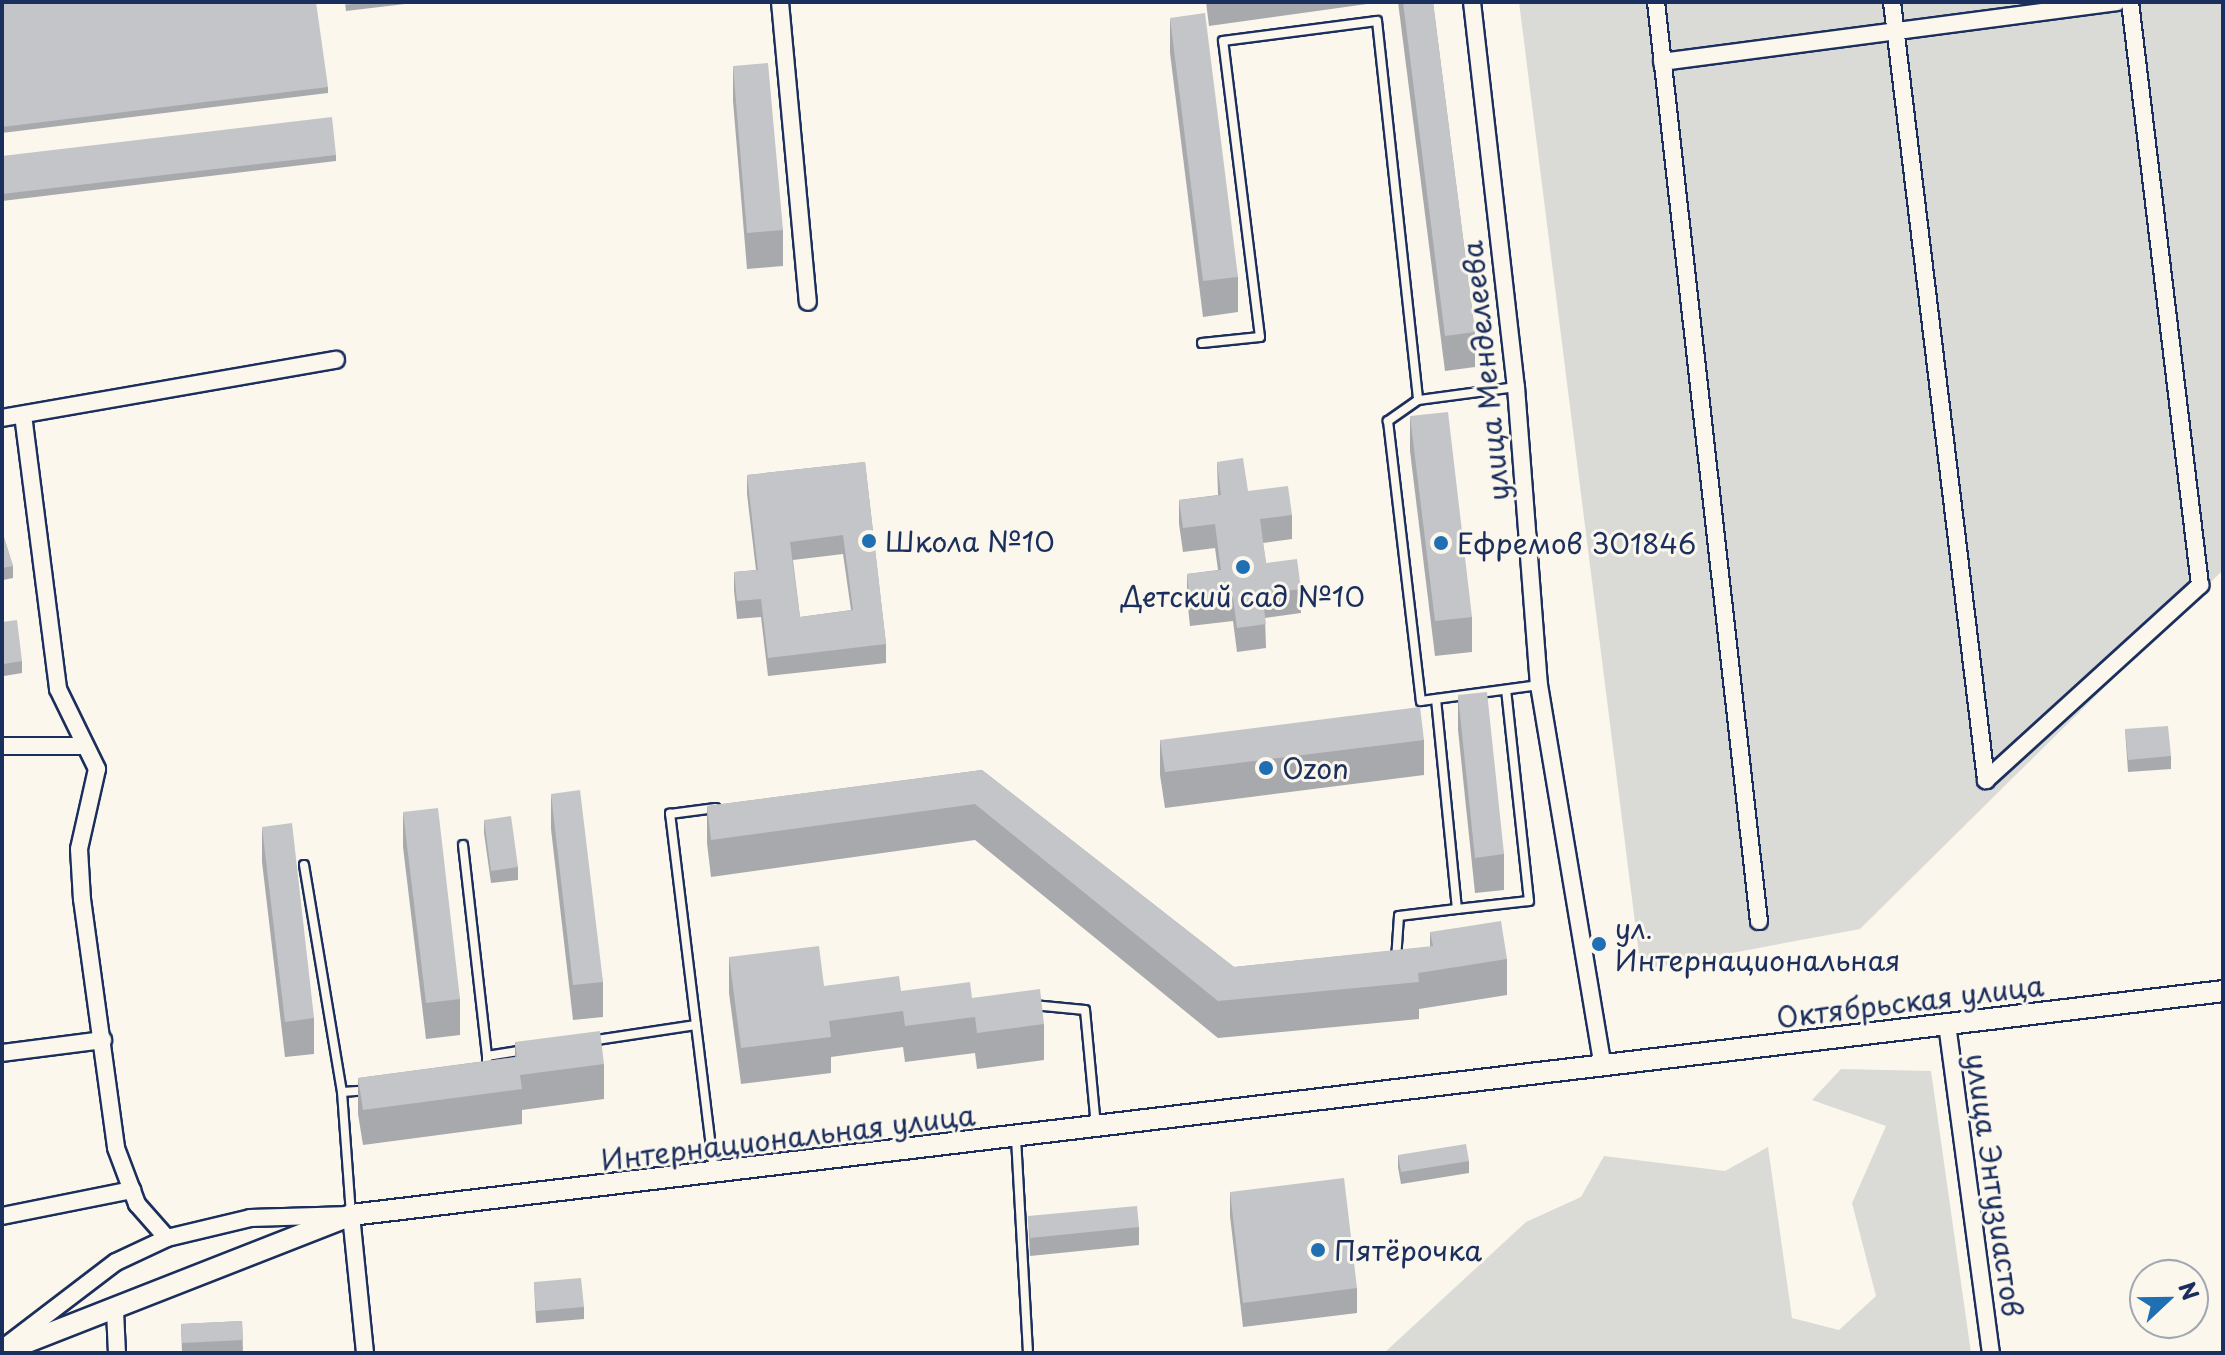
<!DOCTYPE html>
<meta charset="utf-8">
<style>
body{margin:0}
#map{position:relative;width:2225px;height:1355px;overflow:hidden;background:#fbf7ec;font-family:"Playpen Sans",sans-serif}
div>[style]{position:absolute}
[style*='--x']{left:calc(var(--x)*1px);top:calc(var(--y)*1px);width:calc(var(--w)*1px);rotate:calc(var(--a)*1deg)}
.green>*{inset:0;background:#dadad7}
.roads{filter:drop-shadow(2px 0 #1b2f5e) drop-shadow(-2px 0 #1b2f5e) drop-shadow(0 2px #1b2f5e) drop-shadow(0 -2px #1b2f5e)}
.service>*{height:8px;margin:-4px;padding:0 4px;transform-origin:4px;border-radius:4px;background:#fbf7ec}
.minor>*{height:16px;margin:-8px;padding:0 8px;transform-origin:8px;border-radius:8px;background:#fbf7ec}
.tertiary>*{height:20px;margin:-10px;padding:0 10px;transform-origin:10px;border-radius:10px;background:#fbf7ec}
.wall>*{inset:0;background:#a8a9ad}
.building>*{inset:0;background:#c3c5c9}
.dots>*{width:22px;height:22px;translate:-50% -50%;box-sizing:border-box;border:4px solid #fbf7ec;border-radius:50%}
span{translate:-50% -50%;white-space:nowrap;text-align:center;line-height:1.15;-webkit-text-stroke:6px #fbf7ec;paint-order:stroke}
.street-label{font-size:28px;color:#1b2f5e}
.poi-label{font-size:28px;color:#1b2f5e}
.left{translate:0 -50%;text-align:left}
.frame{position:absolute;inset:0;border:4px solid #1b2f5e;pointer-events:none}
.north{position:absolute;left:2129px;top:1259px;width:80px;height:80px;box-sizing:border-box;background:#fbf7ec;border:2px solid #a1a7b3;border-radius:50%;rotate:68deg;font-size:22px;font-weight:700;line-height:32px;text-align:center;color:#1b2f5e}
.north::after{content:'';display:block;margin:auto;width:28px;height:36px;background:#1f6fb2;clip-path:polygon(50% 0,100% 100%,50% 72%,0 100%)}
</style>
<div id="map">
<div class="green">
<i style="clip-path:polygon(1519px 2px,2223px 2px,2223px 570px,1860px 929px,1641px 970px)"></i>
<i style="clip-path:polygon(1841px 1069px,1931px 1071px,1971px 1353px,1384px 1353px,1526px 1222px,1581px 1197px,1604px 1156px,1725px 1171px,1768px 1147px,1792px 1318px,1839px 1330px,1876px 1296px,1852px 1203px,1886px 1126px,1812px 1100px)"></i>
</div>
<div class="roads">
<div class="service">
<i style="--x:1202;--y:343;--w:58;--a:-5.9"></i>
<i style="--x:1260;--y:337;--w:298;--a:-97.1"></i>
<i style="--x:1223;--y:41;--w:155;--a:-7.4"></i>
<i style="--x:1377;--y:21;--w:381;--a:83.8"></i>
<i style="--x:1516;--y:387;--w:99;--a:172.4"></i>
<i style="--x:1418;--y:400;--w:37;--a:145"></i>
<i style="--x:1388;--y:421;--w:282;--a:83.3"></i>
<i style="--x:1421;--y:701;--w:119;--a:-7.7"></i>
<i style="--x:1436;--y:699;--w:211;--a:84.3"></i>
<i style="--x:1457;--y:909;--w:72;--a:-6.3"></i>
<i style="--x:1529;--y:901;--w:212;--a:-96.2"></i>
<i style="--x:463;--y:845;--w:212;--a:83.5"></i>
<i style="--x:304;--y:865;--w:230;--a:80.5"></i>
<i style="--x:342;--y:1092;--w:123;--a:85.8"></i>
<i style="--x:1396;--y:960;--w:44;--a:-86.1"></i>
<i style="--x:1399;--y:916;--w:58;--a:-6.9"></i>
<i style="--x:1033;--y:1005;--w:52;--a:5.5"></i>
<i style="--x:1085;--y:1010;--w:118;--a:84.6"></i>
<i style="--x:696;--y:1025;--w:213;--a:-97"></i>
<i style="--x:670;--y:814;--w:46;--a:-7.4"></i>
<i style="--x:590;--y:1041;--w:107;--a:-8.6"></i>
<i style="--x:696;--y:1025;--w:147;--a:83"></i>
<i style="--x:487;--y:1071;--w:15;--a:-90"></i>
<i style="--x:487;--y:1056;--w:38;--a:-9"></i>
<i style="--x:342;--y:1092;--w:27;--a:-4"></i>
<i style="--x:1016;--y:1138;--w:215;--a:86.8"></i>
</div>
<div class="minor">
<i style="--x:780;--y:2;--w:301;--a:84.7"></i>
<i style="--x:1472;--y:2;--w:388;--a:83.5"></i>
<i style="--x:1516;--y:387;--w:299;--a:85.6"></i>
<i style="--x:1539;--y:685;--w:386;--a:80.5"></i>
<i style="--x:1656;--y:2;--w:925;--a:83.61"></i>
<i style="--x:1892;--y:2;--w:784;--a:83.11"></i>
<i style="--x:1986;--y:780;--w:290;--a:-42.3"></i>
<i style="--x:2200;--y:585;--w:587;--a:-96.85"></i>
<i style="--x:1662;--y:62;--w:459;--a:-7.5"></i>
<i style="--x:23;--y:415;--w:276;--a:82.7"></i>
<i style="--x:58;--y:689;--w:89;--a:64"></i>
<i style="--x:97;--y:769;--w:82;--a:102.7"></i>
<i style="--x:79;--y:849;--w:50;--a:86.6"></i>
<i style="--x:82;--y:899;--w:251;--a:82.2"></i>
<i style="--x:116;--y:1148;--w:60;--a:69.4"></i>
<i style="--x:137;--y:1204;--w:45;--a:48.6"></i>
<i style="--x:167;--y:1238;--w:85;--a:-13.5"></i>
<i style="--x:250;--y:1218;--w:101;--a:-1.7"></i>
<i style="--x:351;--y:1215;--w:139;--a:84.2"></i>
<i style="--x:2;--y:418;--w:339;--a:-9.9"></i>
<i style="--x:2;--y:746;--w:80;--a:0"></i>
<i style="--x:1947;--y:1024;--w:332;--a:82.4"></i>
<i style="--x:2;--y:1053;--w:102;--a:-7.3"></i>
<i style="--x:2;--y:1216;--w:133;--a:-11.3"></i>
<i style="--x:115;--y:1311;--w:42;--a:87.3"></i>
<i style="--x:3;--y:1348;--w:142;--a:-37.3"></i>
<i style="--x:116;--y:1262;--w:56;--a:-25.2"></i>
</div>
<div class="tertiary">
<i style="--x:2;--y:1352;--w:375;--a:-21.4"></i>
<i style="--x:351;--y:1215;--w:1885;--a:-6.82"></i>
</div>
</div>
<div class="wall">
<i style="clip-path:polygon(2px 2px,328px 87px,328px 93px,2px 133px)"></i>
<i style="clip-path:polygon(345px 2px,422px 2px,346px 11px)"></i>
<i style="clip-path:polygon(1206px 2px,1367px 2px,1367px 4px,1209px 26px)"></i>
<i style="clip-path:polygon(1398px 2px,1433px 2px,1475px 332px,1475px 367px,1445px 371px)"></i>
<i style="clip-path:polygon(1170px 18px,1238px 277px,1238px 312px,1203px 317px,1170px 53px)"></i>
<i style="clip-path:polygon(733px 66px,783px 230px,783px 266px,747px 269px,733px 101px)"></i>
<i style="clip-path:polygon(336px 155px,336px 161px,2px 201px,2px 156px)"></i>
<i style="clip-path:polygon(1410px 416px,1472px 617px,1472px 652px,1435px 656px,1410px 451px)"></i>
<i style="clip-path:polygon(evenodd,865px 462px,886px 644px,886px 663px,768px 676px,761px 617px,737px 619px,734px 590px,734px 572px,756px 570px,747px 494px,747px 475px,865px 462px,843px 554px,851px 610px,800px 617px,793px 560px,843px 554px)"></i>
<i style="clip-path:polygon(1217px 462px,1248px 491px,1292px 515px,1292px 539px,1263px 543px,1266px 563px,1301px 589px,1301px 613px,1265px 618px,1266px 648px,1237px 652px,1233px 621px,1190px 626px,1187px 598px,1187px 574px,1218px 570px,1215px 548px,1183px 552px,1179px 524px,1179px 500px,1218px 495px)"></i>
<i style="clip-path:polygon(2px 531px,13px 566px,13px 578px,3px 580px,3px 587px,2px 587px)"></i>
<i style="clip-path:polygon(2px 622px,22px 661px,22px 673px,4px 676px,2px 663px)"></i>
<i style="clip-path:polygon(1458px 695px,1504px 854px,1504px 890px,1475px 893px,1458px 730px)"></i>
<i style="clip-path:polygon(2125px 729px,2171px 756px,2171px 769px,2128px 772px)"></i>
<i style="clip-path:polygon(1160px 740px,1424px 740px,1424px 775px,1165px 808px,1160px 775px)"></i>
<i style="clip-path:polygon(982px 770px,1234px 967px,1430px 947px,1430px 932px,1507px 959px,1507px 995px,1419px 1009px,1419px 1019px,1218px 1038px,975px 840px,711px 877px,707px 843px,707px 806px)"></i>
<i style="clip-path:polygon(551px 794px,603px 982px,603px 1017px,573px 1020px,551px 829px)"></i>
<i style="clip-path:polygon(403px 812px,460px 999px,460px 1035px,426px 1039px,403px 847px)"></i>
<i style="clip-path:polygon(484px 820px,518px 867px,518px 880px,491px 883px,484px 833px)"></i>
<i style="clip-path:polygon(262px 827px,314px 1018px,314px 1054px,285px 1057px,262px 862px)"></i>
<i style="clip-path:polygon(729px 957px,824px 986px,901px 991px,972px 998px,1044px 1024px,1044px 1060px,977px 1069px,975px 1053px,905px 1062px,903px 1047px,831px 1057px,831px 1073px,741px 1084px,729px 993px)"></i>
<i style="clip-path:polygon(515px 1042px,604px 1064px,604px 1099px,522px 1110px,522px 1124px,363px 1145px,358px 1114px,358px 1078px,515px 1057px)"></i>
<i style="clip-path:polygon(1398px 1155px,1469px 1161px,1469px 1173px,1401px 1184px,1398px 1167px)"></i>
<i style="clip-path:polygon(1230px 1192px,1357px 1288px,1357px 1313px,1243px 1327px,1230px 1216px)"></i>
<i style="clip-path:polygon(1028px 1216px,1139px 1227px,1139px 1245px,1030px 1256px)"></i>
<i style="clip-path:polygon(534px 1282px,584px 1307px,584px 1319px,536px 1323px)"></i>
<i style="clip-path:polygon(242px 1321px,243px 1352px,182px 1353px,181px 1324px)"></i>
</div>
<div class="building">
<i style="clip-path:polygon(2px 2px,316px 2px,328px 87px,2px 127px)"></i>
<i style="clip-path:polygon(345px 2px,368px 2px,346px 5px)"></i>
<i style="clip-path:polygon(1403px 2px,1433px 2px,1475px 332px,1445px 336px)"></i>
<i style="clip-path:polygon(1205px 13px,1238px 277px,1203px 281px,1170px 18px)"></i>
<i style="clip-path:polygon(768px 63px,783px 230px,747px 233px,733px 66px)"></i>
<i style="clip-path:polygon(332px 117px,336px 155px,2px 194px,2px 156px)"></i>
<i style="clip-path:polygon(1448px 412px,1472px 617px,1435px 621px,1410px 416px)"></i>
<i style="clip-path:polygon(1243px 458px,1248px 491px,1288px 486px,1292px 515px,1260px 519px,1266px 563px,1297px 559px,1301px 589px,1262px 594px,1266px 624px,1237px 628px,1233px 597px,1190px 602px,1187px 574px,1221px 570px,1215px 524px,1183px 528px,1179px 500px,1221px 495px,1217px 462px)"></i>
<i style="clip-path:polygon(evenodd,865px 462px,886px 644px,768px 658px,761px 599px,737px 601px,734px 572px,758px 570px,747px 475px,865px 462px,843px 535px,853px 610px,800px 617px,790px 542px,843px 535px)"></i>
<i style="clip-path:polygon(2px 531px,13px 566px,2px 568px,3px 575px,2px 575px)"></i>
<i style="clip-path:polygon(17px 620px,22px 661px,4px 664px,2px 650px,2px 622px)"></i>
<i style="clip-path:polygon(1487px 692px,1504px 854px,1475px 858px,1458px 695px)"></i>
<i style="clip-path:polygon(1420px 707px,1424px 740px,1165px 772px,1160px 740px)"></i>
<i style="clip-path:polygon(2168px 726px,2171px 756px,2128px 760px,2125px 729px)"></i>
<i style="clip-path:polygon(982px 770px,1234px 967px,1433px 946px,1430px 932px,1501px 921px,1507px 959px,1418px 973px,1419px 982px,1218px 1001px,975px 804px,711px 840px,707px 806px)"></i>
<i style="clip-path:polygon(580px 790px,603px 982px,573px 985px,551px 794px)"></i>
<i style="clip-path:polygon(438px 808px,460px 999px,426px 1003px,403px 812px)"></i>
<i style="clip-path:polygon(511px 816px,518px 867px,491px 871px,484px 820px)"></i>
<i style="clip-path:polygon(292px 823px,314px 1018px,285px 1022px,262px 827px)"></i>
<i style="clip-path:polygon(819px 946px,824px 986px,899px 976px,901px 991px,970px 982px,972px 998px,1040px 989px,1044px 1024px,977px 1033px,975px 1017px,905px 1026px,903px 1011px,829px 1021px,831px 1037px,741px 1048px,729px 957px)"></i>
<i style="clip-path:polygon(600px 1031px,604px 1064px,520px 1075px,522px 1089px,363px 1110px,358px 1078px,517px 1057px,515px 1042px)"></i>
<i style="clip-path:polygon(1466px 1144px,1469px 1161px,1401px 1172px,1398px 1155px)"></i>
<i style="clip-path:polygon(1344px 1178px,1357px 1288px,1243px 1303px,1230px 1192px)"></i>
<i style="clip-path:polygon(1137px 1206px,1139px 1227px,1030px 1238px,1028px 1216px)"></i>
<i style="clip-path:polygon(581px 1278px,584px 1307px,536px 1311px,534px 1282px)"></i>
<i style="clip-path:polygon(242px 1321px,243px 1340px,182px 1343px,181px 1324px)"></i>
</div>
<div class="dots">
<i style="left:869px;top:541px;background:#1f6fb2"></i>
<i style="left:1441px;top:543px;background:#1f6fb2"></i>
<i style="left:1243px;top:567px;background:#1f6fb2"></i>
<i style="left:1266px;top:768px;background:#1f6fb2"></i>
<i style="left:1599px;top:944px;background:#1f6fb2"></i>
<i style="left:1318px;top:1250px;background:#1f6fb2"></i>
</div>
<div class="street-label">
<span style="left:1485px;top:371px;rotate:-96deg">улица Менделеева</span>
<span style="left:1910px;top:1001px;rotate:-7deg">Октябрьская улица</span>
<span style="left:788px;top:1137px;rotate:-7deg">Интернациональная улица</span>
<span style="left:1995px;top:1185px;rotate:82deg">улица Энтузиастов</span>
</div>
<div class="poi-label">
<span class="left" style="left:885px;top:541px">Школа №10</span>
<span class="left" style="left:1457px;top:543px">Ефремов 301846</span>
<span style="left:1243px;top:596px">Детский сад №10</span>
<span class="left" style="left:1282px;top:768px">Ozon</span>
<span class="left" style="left:1615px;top:944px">ул.<br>Интернациональная</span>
<span class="left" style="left:1334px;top:1250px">Пятёрочка</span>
</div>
<div class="frame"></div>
<div class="north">N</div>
</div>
